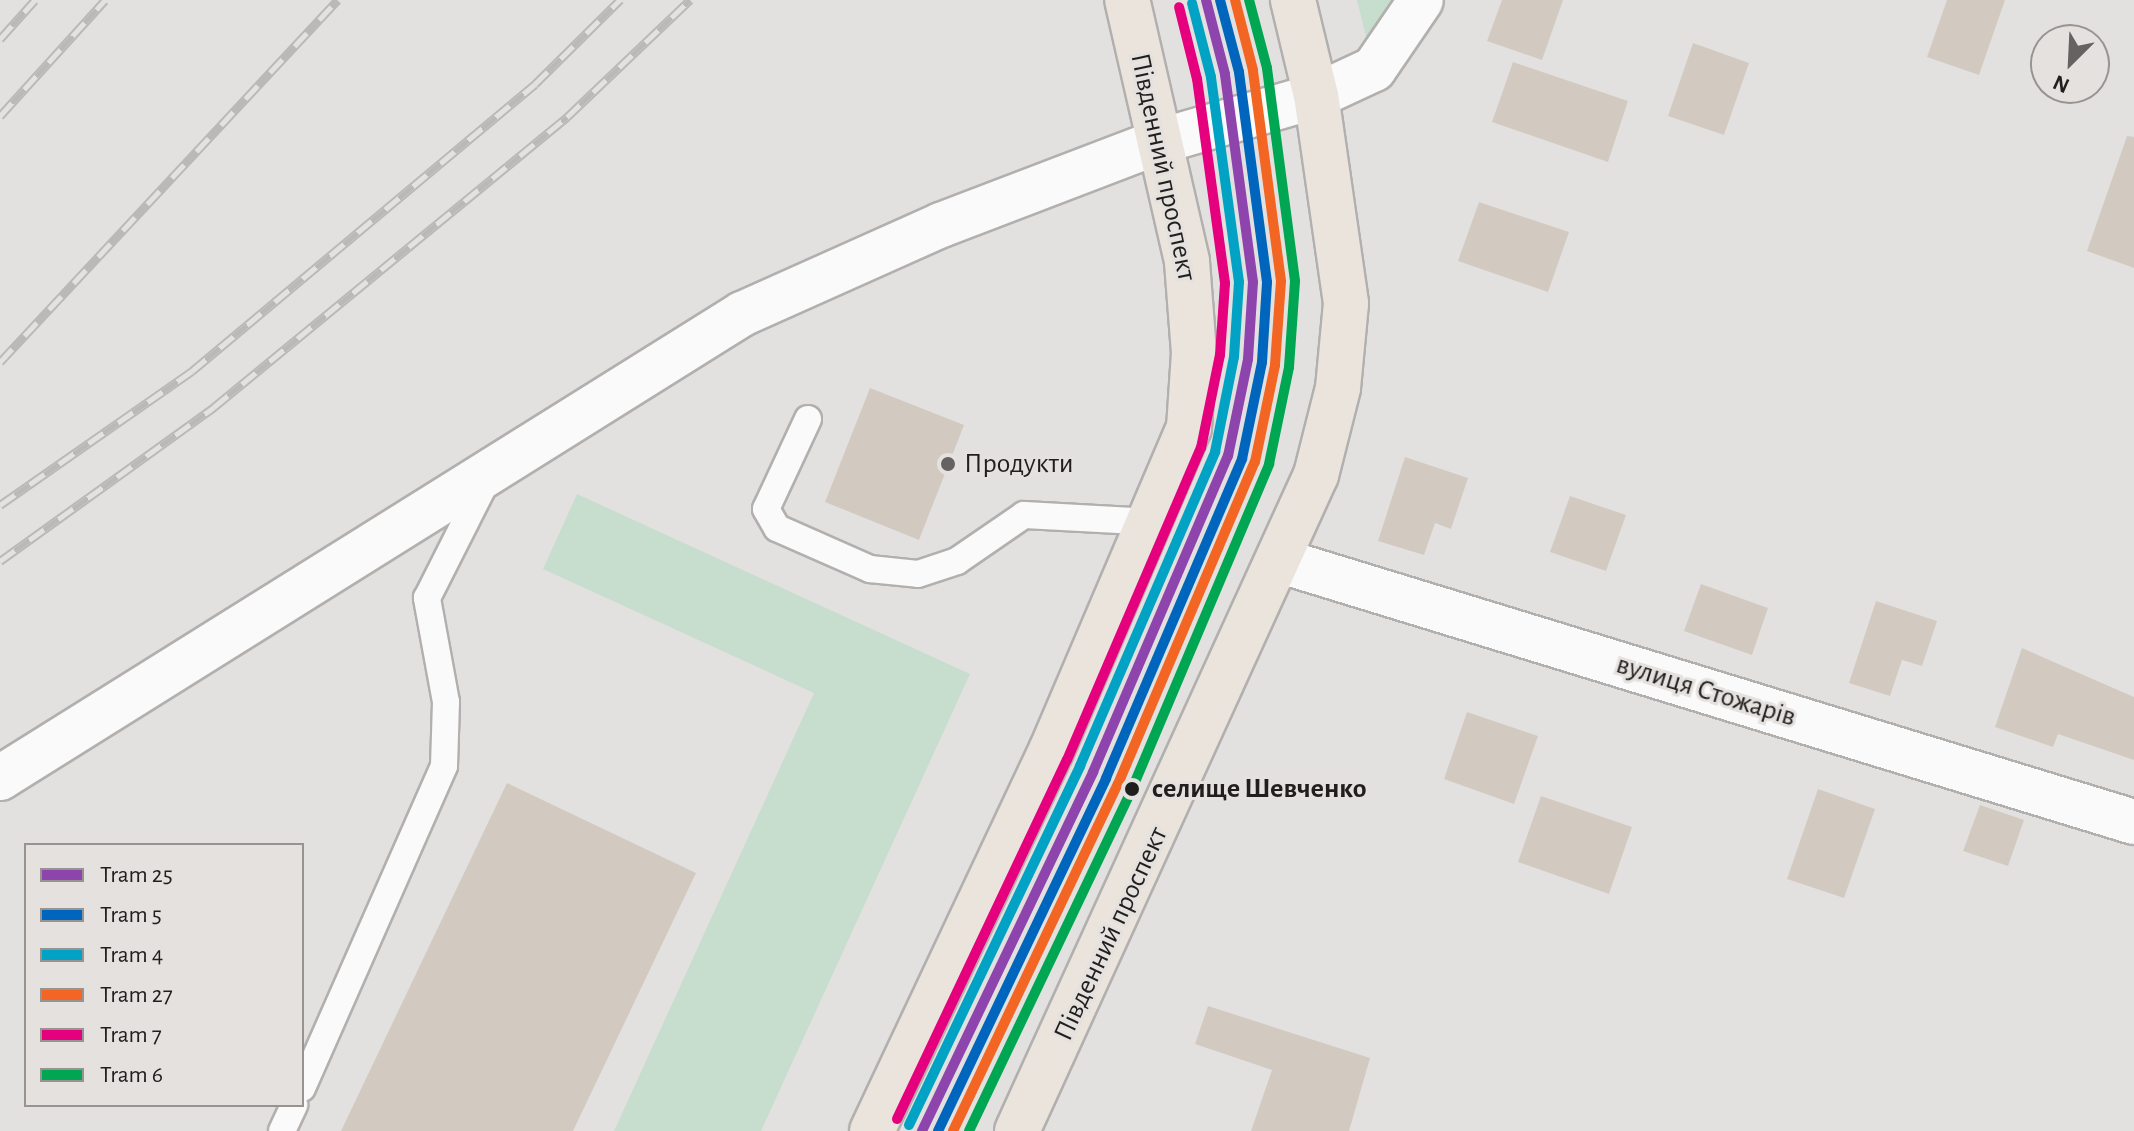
<!DOCTYPE html>
<meta charset="utf-8">
<style>
body{margin:0}
#map{position:relative;width:2134px;height:1131px;overflow:hidden;background:#e3e1df;font-family:"Alegreya Sans",sans-serif}
div>[style]{position:absolute}
[style*='--x']{left:calc(var(--x)*1px);top:calc(var(--y)*1px);width:calc(var(--w)*1px);rotate:calc(var(--a)*1deg)}
.green>*{inset:0;background:#c7ddce}
.building>*{inset:0;background:#d2cac1}
.roads{filter:drop-shadow(2px 0 #b2b0af) drop-shadow(-2px 0 #b2b0af) drop-shadow(0 2px #b2b0af) drop-shadow(0 -2px #b2b0af)}
.service>*{height:26px;margin:-13px;padding:0 13px;transform-origin:13px;border-radius:13px;background:#fbfafa}
.minor>*{height:44px;margin:-22px;padding:0 22px;transform-origin:22px;border-radius:22px;background:#fbfafa}
.primary>*{height:44px;margin:-22px;padding:0 22px;transform-origin:22px;border-radius:22px;background:#eae4dd}
.rail>*{height:9px;margin-top:-4.5px;transform-origin:0;background:repeating-linear-gradient(90deg,#e4e1de 0 18px,#b9b9b9 0 36px);box-sizing:border-box;border-block:2px solid #b9b9b9}
.tram-1>*{height:10px;margin:-5px;padding:0 5px;transform-origin:5px;border-radius:5px;background:#8e44ad}
.tram-2>*{height:10px;margin:-5px;padding:0 5px;transform-origin:5px;border-radius:5px;background:#0065bd}
.tram-3>*{height:10px;margin:-5px;padding:0 5px;transform-origin:5px;border-radius:5px;background:#02a2c5}
.tram-4>*{height:10px;margin:-5px;padding:0 5px;transform-origin:5px;border-radius:5px;background:#f26522}
.tram-5>*{height:10px;margin:-5px;padding:0 5px;transform-origin:5px;border-radius:5px;background:#e5007d}
.tram-6>*{height:10px;margin:-5px;padding:0 5px;transform-origin:5px;border-radius:5px;background:#00a651}
.dots>*{width:22px;height:22px;translate:-50% -50%;box-sizing:border-box;border:4px solid #e4e1de;border-radius:50%}
span{translate:-50% -50%;white-space:nowrap;text-align:center;line-height:1.15;-webkit-text-stroke:6px #e4e1de;paint-order:stroke}
.street-label{font-size:28px;color:#201f1e}
.poi-label{font-size:28px;color:#201f1e}
.left{translate:0 -50%;text-align:left}
.stop-label{font-size:28px;color:#201f1e;font-weight:700}
.legend{position:absolute;left:24px;top:843px;width:280px;height:264px;box-sizing:border-box;background:#e4e1de;border:2px solid #969391;margin:0;padding:10px 14px;list-style:none;font-size:24px;color:#201f1e}
.legend li{display:flex;align-items:center;gap:16px;height:40px}
.legend b{width:40px;border:2px solid #969391}
.north{position:absolute;left:2030px;top:24px;width:80px;height:80px;box-sizing:border-box;background:#e4e1de;border:2px solid #969391;border-radius:50%;rotate:204deg;font-size:22px;font-weight:700;line-height:32px;text-align:center;color:#201f1e}
.north::after{content:'';display:block;margin:auto;width:28px;height:36px;background:#646362;clip-path:polygon(50% 0,100% 100%,50% 72%,0 100%)}
</style>
<div id="map">
<div class="green">
<i style="clip-path:polygon(1357px 0,1421px 0,1374px 69px)"></i>
<i style="clip-path:polygon(577px 494px,970px 674px,761px 1131px,614px 1131px,814px 693px,543px 569px)"></i>
</div>
<div class="building">
<i style="clip-path:polygon(1502px 0,1563px 0,1542px 60px,1487px 41px)"></i>
<i style="clip-path:polygon(1947px 0,2005px 0,1979px 75px,1927px 57px)"></i>
<i style="clip-path:polygon(1693px 43px,1749px 63px,1724px 135px,1668px 116px)"></i>
<i style="clip-path:polygon(1513px 62px,1628px 101px,1608px 162px,1492px 122px)"></i>
<i style="clip-path:polygon(2127px 136px,2134px 137px,2134px 268px,2087px 251px)"></i>
<i style="clip-path:polygon(1479px 202px,1569px 232px,1548px 292px,1458px 261px)"></i>
<i style="clip-path:polygon(870px 388px,964px 425px,919px 540px,825px 502px)"></i>
<i style="clip-path:polygon(1405px 457px,1468px 478px,1451px 529px,1435px 523px,1424px 555px,1378px 541px)"></i>
<i style="clip-path:polygon(1570px 496px,1626px 515px,1606px 571px,1550px 552px)"></i>
<i style="clip-path:polygon(1701px 584px,1768px 608px,1752px 655px,1684px 631px)"></i>
<i style="clip-path:polygon(1876px 601px,1937px 621px,1922px 666px,1902px 660px,1890px 696px,1849px 683px)"></i>
<i style="clip-path:polygon(2022px 648px,2134px 697px,2134px 760px,2058px 734px,2053px 747px,1995px 727px)"></i>
<i style="clip-path:polygon(1467px 712px,1538px 736px,1514px 804px,1444px 779px)"></i>
<i style="clip-path:polygon(507px 783px,696px 873px,573px 1131px,341px 1131px)"></i>
<i style="clip-path:polygon(1818px 789px,1875px 809px,1844px 898px,1787px 879px)"></i>
<i style="clip-path:polygon(1541px 796px,1632px 827px,1609px 894px,1518px 862px)"></i>
<i style="clip-path:polygon(1980px 805px,2024px 820px,2008px 866px,1963px 851px)"></i>
<i style="clip-path:polygon(1208px 1006px,1370px 1058px,1349px 1131px,1251px 1131px,1272px 1070px,1195px 1044px)"></i>
</div>
<div class="roads">
<div class="service">
<i style="--x:808;--y:419;--w:99;--a:115"></i>
<i style="--x:766;--y:509;--w:22;--a:60"></i>
<i style="--x:777;--y:528;--w:102;--a:23.8"></i>
<i style="--x:870;--y:569;--w:48;--a:5.9"></i>
<i style="--x:918;--y:574;--w:41;--a:-18.4"></i>
<i style="--x:957;--y:561;--w:81;--a:-34.5"></i>
<i style="--x:1024;--y:515;--w:128;--a:3.1"></i>
<i style="--x:302;--y:1088;--w:352;--a:-66.2"></i>
<i style="--x:444;--y:766;--w:64;--a:-88.2"></i>
<i style="--x:446;--y:702;--w:106;--a:-100.4"></i>
<i style="--x:427;--y:598;--w:136;--a:-63.2"></i>
<i style="--x:282;--y:1131;--w:29;--a:-65"></i>
</div>
<div class="minor">
<i style="--x:1278;--y:560;--w:895;--a:17.02"></i>
<i style="--x:0;--y:778;--w:875;--a:-32.02"></i>
<i style="--x:742;--y:314;--w:218;--a:-24.1"></i>
<i style="--x:941;--y:225;--w:235;--a:-20.9"></i>
<i style="--x:1161;--y:141;--w:161;--a:-16.2"></i>
<i style="--x:1316;--y:96;--w:64;--a:-25"></i>
<i style="--x:1374;--y:69;--w:83;--a:-55.7"></i>
</div>
<div class="primary">
<i style="--x:872;--y:1131;--w:420;--a:-64.8"></i>
<i style="--x:1051;--y:751;--w:351;--a:-66.9"></i>
<i style="--x:1189;--y:428;--w:75;--a:-86.2"></i>
<i style="--x:1194;--y:353;--w:92;--a:-94.4"></i>
<i style="--x:1187;--y:261;--w:268;--a:-102.9"></i>
<i style="--x:1017;--y:1131;--w:721;--a:-65.5"></i>
<i style="--x:1316;--y:475;--w:90;--a:-75.8"></i>
<i style="--x:1338;--y:388;--w:85;--a:-84.6"></i>
<i style="--x:1346;--y:303;--w:209;--a:-98.2"></i>
<i style="--x:1316;--y:96;--w:99;--a:-103.5"></i>
</div>
</div>
<div class="rail">
<i style="--x:0;--y:39;--w:52;--a:-48.1"></i>
<i style="--x:0;--y:116;--w:156;--a:-47.8"></i>
<i style="--x:0;--y:362;--w:495;--a:-47"></i>
<i style="--x:0;--y:505;--w:234;--a:-34.9"></i>
<i style="--x:192;--y:371;--w:447;--a:-39.9"></i>
<i style="--x:535;--y:84;--w:120;--a:-44.7"></i>
<i style="--x:0;--y:561;--w:264;--a:-35.7"></i>
<i style="--x:214;--y:407;--w:457;--a:-39.4"></i>
<i style="--x:567;--y:117;--w:170;--a:-43.6"></i>
</div>
<div class="tram-1">
<i style="--x:922;--y:1131;--w:398;--a:-64.5"></i>
<i style="--x:1093;--y:772;--w:344;--a:-66.9"></i>
<i style="--x:1228;--y:456;--w:99;--a:-78.3"></i>
<i style="--x:1248;--y:359;--w:77;--a:-86.3"></i>
<i style="--x:1253;--y:282;--w:210;--a:-97.7"></i>
<i style="--x:1225;--y:74;--w:76;--a:-104.4"></i>
</div>
<div class="tram-2">
<i style="--x:938;--y:1131;--w:391;--a:-64.5"></i>
<i style="--x:1106;--y:778;--w:347;--a:-66.9"></i>
<i style="--x:1242;--y:459;--w:99;--a:-78.3"></i>
<i style="--x:1262;--y:362;--w:80;--a:-86.4"></i>
<i style="--x:1267;--y:282;--w:212;--a:-97.6"></i>
<i style="--x:1239;--y:72;--w:74;--a:-104.8"></i>
</div>
<div class="tram-3">
<i style="--x:909;--y:1125;--w:398;--a:-64.5"></i>
<i style="--x:1080;--y:766;--w:342;--a:-66.7"></i>
<i style="--x:1215;--y:452;--w:97;--a:-78.7"></i>
<i style="--x:1234;--y:357;--w:75;--a:-86.2"></i>
<i style="--x:1239;--y:282;--w:207;--a:-97.8"></i>
<i style="--x:1211;--y:77;--w:76;--a:-104.4"></i>
</div>
<div class="tram-4">
<i style="--x:953;--y:1131;--w:384;--a:-64.6"></i>
<i style="--x:1118;--y:784;--w:350;--a:-67"></i>
<i style="--x:1255;--y:462;--w:99;--a:-78.3"></i>
<i style="--x:1275;--y:365;--w:84;--a:-85.9"></i>
<i style="--x:1281;--y:281;--w:213;--a:-97.6"></i>
<i style="--x:1253;--y:70;--w:72;--a:-104.4"></i>
</div>
<div class="tram-5">
<i style="--x:897;--y:1119;--w:397;--a:-64.7"></i>
<i style="--x:1067;--y:760;--w:340;--a:-66.8"></i>
<i style="--x:1201;--y:448;--w:95;--a:-78.5"></i>
<i style="--x:1220;--y:355;--w:72;--a:-86"></i>
<i style="--x:1225;--y:283;--w:206;--a:-97.8"></i>
<i style="--x:1197;--y:79;--w:74;--a:-104"></i>
</div>
<div class="tram-6">
<i style="--x:969;--y:1131;--w:379;--a:-64.5"></i>
<i style="--x:1132;--y:789;--w:353;--a:-67.1"></i>
<i style="--x:1269;--y:464;--w:99;--a:-78.3"></i>
<i style="--x:1289;--y:367;--w:86;--a:-86"></i>
<i style="--x:1295;--y:281;--w:215;--a:-97.5"></i>
<i style="--x:1267;--y:68;--w:70;--a:-104.8"></i>
</div>
<div class="dots">
<i style="left:948px;top:464px;background:#646362"></i>
<i style="left:1132px;top:789px;background:#201f1e"></i>
</div>
<div class="street-label">
<span style="left:1163px;top:167px;rotate:78deg">Південний проспект</span>
<span style="left:1706px;top:691px;rotate:17deg">вулиця Стожарів</span>
<span style="left:1111px;top:934px;rotate:-65deg">Південний проспект</span>
</div>
<div class="poi-label">
<span class="left" style="left:964px;top:464px">Продукти</span>
</div>
<div class="stop-label">
<span class="left" style="left:1152px;top:789px">селище Шевченко</span>
</div>
<ul class="legend">
<li><b style="height:10px;background:#8e44ad"></b>Tram 25</li>
<li><b style="height:10px;background:#0065bd"></b>Tram 5</li>
<li><b style="height:10px;background:#02a2c5"></b>Tram 4</li>
<li><b style="height:10px;background:#f26522"></b>Tram 27</li>
<li><b style="height:10px;background:#e5007d"></b>Tram 7</li>
<li><b style="height:10px;background:#00a651"></b>Tram 6</li>
</ul>
<div class="north">N</div>
</div>
